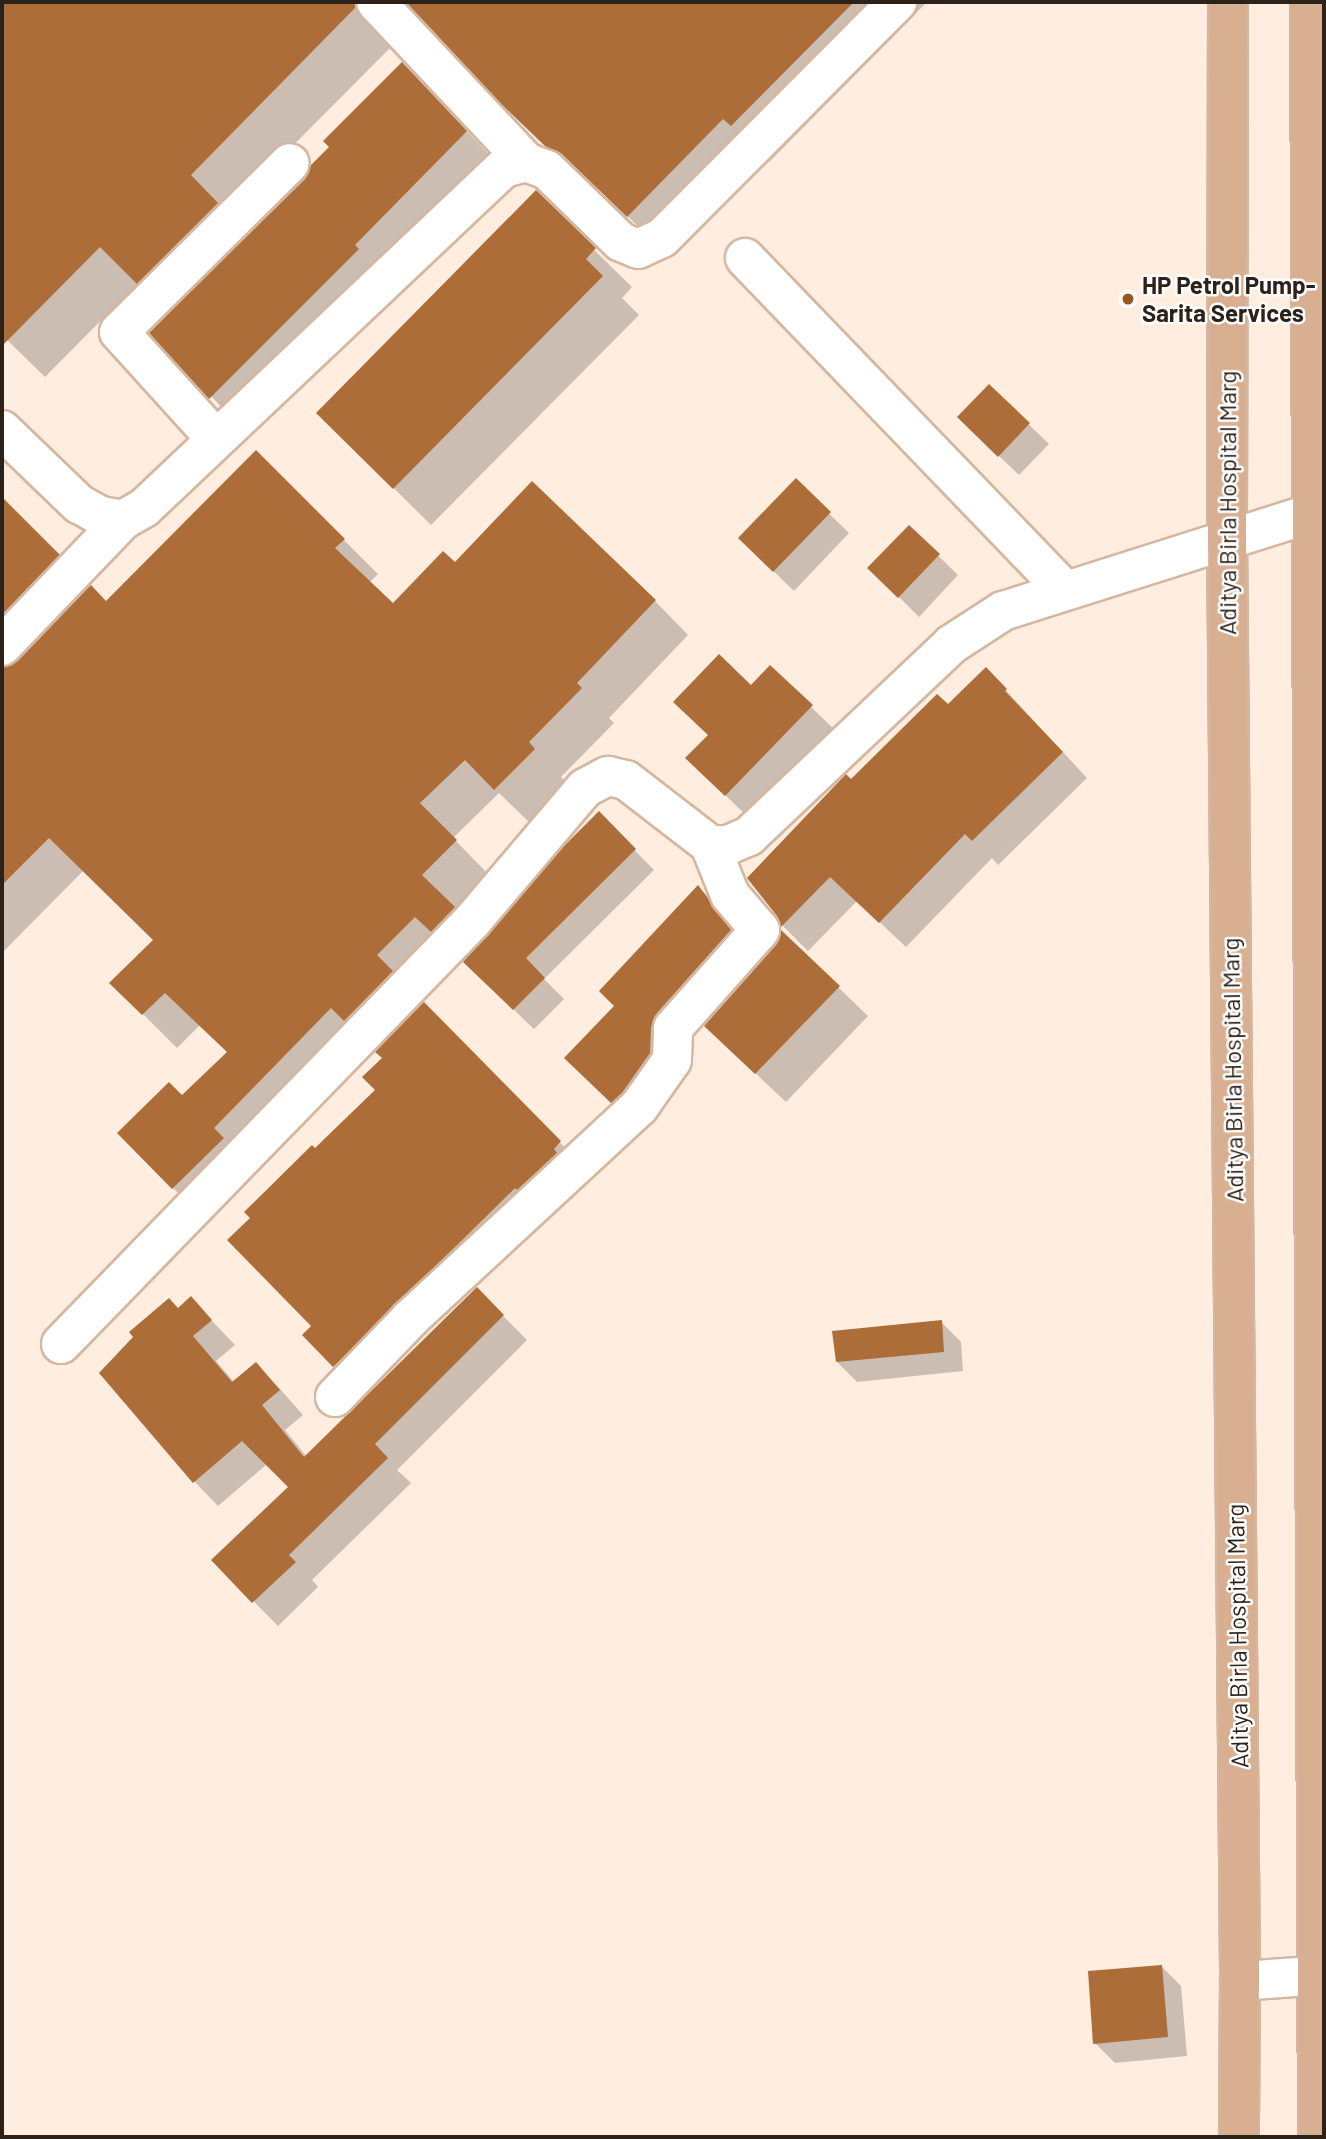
<!DOCTYPE html>
<style>
body{margin:0}
#map{position:relative;width:1326px;height:2139px;overflow:hidden;background:#ffeddf;font-family:Barlow,sans-serif}
div>[style]{position:absolute}
[style*='--x']{left:calc(var(--x)*1px);top:calc(var(--y)*1px);width:calc(var(--w)*1px);rotate:calc(var(--a)*1deg)}
.shadow>*{inset:0;background:#0003}
.building>*{inset:0;background:#ac6d39}
.roads{filter:drop-shadow(2px 0 #d4b7a1) drop-shadow(-2px 0 #d4b7a1) drop-shadow(0 2px #d4b7a1) drop-shadow(0 -2px #d4b7a1)}
.minor>*{height:38px;margin:-19px;padding:0 19px;transform-origin:19px;border-radius:19px;background:#fff}
.major>*{height:38px;margin:-19px;padding:0 19px;transform-origin:19px;border-radius:19px;background:#d8b091}
.dots>*{width:19px;height:19px;translate:-50% -50%;box-sizing:border-box;border:4px solid #fefefe;border-radius:50%}
span{translate:-50% -50%;white-space:nowrap;text-align:center;line-height:1.15;-webkit-text-stroke:5px #fefefe;paint-order:stroke}
.poi-label{font-size:24px;color:#2d221a;font-weight:700}
.left{translate:0 -50%;text-align:left}
.street-label{font-size:24px;color:#2d221a}
.frame{position:absolute;inset:0;border:4px solid #2d221a;pointer-events:none}
</style>
<div id="map">
<div class="shadow">
<i style="clip-path:polygon(2px 2px,927px 2px,769px 162px,762px 155px,665px 253px,602px 191px,584px 183px,422px 18px,410px 17px,392px 46px,226px 213px,249px 236px,431px 93px,495px 161px,240px 427px,152px 333px,170px 315px,138px 283px,45px 377px,2px 335px)"></i>
<i style="clip-path:polygon(536px 193px,632px 287px,622px 298px,639px 315px,431px 525px,318px 413px)"></i>
<i style="clip-path:polygon(989px 386px,1049px 444px,1019px 475px,979px 437px)"></i>
<i style="clip-path:polygon(256px 453px,378px 574px,369px 583px,393px 605px,455px 565px,655px 601px,688px 635px,609px 718px,614px 723px,561px 777px,568px 784px,529px 822px,499px 793px,453px 838px,489px 875px,455px 910px,485px 940px,599px 814px,654px 870px,544px 979px,564px 999px,534px 1029px,450px 949px,410px 990px,588px 1171px,363px 1394px,304px 1335px,313px 1326px,315px 1151px,378px 1090px,384px 1058px,366px 1041px,247px 1163px,256px 1173px,207px 1221px,173px 1188px,182px 1097px,229px 1053px,200px 1025px,177px 1048px,112px 983px,155px 940px,83px 871px,2px 953px,2px 500px,106px 603px)"></i>
<i style="clip-path:polygon(796px 481px,849px 533px,794px 591px,760px 558px)"></i>
<i style="clip-path:polygon(909px 527px,958px 575px,919px 617px,870px 568px)"></i>
<i style="clip-path:polygon(770px 667px,841px 736px,755px 824px,717px 787px,710px 736px)"></i>
<i style="clip-path:polygon(986px 669px,1087px 778px,998px 865px,992px 858px,906px 947px,857px 901px,808px 951px,783px 926px,778px 915px,851px 781px,948px 706px)"></i>
<i style="clip-path:polygon(699px 887px,718px 907px,750px 951px,632px 1122px,586px 1078px,616px 1006px)"></i>
<i style="clip-path:polygon(782px 933px,868px 1016px,786px 1102px,736px 1055px)"></i>
<i style="clip-path:polygon(477px 1290px,527px 1340px,397px 1470px,411px 1483px,312px 1580px,318px 1587px,278px 1626px,213px 1560px,291px 1487px,267px 1464px,218px 1506px,194px 1481px,178px 1310px,191px 1299px,235px 1345px,216px 1361px,234px 1382px,256px 1365px,280px 1389px,303px 1415px,285px 1430px,307px 1457px)"></i>
<i style="clip-path:polygon(941px 1322px,961px 1342px,963px 1371px,857px 1382px,837px 1362px)"></i>
<i style="clip-path:polygon(1161px 1966px,1181px 1986px,1187px 2056px,1115px 2063px,1095px 2043px)"></i>
</div>
<div class="building">
<i style="clip-path:polygon(2px 2px,355px 2px,355px 8px,191px 175px,218px 203px,137px 284px,100px 247px,2px 346px)"></i>
<i style="clip-path:polygon(406px 2px,854px 2px,731px 126px,723px 119px,627px 217px,562px 154px,545px 146px,497px 100px)"></i>
<i style="clip-path:polygon(402px 62px,467px 131px,355px 245px,359px 249px,209px 399px,149px 333px,305px 179px,311px 165px,329px 147px,323px 141px)"></i>
<i style="clip-path:polygon(536px 190px,596px 248px,586px 259px,603px 276px,393px 489px,316px 413px)"></i>
<i style="clip-path:polygon(989px 384px,1030px 423px,998px 457px,957px 417px)"></i>
<i style="clip-path:polygon(256px 450px,345px 539px,335px 548px,393px 603px,443px 551px,455px 562px,532px 481px,656px 600px,577px 683px,582px 688px,529px 742px,535px 749px,494px 790px,465px 760px,420px 803px,457px 840px,422px 875px,455px 907px,431px 932px,415px 917px,377px 955px,393px 971px,344px 1021px,331px 1008px,214px 1128px,224px 1138px,172px 1189px,117px 1133px,169px 1082px,182px 1095px,227px 1052px,165px 993px,142px 1015px,109px 983px,153px 940px,49px 838px,2px 885px,2px 667px,18px 661px,91px 585px,106px 601px)"></i>
<i style="clip-path:polygon(796px 478px,831px 512px,773px 572px,738px 538px)"></i>
<i style="clip-path:polygon(2px 497px,60px 555px,2px 615px)"></i>
<i style="clip-path:polygon(909px 525px,940px 554px,898px 598px,867px 568px)"></i>
<i style="clip-path:polygon(719px 654px,751px 685px,770px 665px,813px 705px,725px 796px,685px 758px,708px 735px,673px 702px)"></i>
<i style="clip-path:polygon(986px 667px,1007px 689px,1005px 691px,1063px 752px,972px 841px,965px 834px,879px 923px,830px 877px,781px 927px,777px 916px,747px 878px,846px 774px,851px 779px,937px 694px,948px 704px)"></i>
<i style="clip-path:polygon(599px 811px,636px 849px,526px 958px,545px 978px,513px 1010px,463px 962px,566px 844px)"></i>
<i style="clip-path:polygon(698px 885px,731px 930px,657px 1013px,651px 1027px,650px 1053px,622px 1093px,611px 1103px,564px 1058px,614px 1006px,599px 991px)"></i>
<i style="clip-path:polygon(781px 930px,840px 986px,755px 1074px,704px 1026px,776px 945px)"></i>
<i style="clip-path:polygon(424px 1002px,561px 1141px,554px 1149px,557px 1153px,517px 1190px,515px 1188px,333px 1367px,302px 1335px,311px 1326px,227px 1240px,250px 1218px,244px 1212px,312px 1145px,315px 1148px,375px 1090px,362px 1077px,382px 1058px,375px 1052px)"></i>
<i style="clip-path:polygon(477px 1287px,504px 1315px,375px 1444px,388px 1458px,289px 1555px,296px 1562px,252px 1603px,211px 1560px,288px 1487px,242px 1441px,193px 1483px,99px 1373px,133px 1337px,129px 1332px,169px 1298px,178px 1308px,191px 1296px,212px 1320px,193px 1336px,232px 1382px,256px 1362px,280px 1390px,262px 1405px,304px 1457px)"></i>
<i style="clip-path:polygon(942px 1320px,944px 1352px,836px 1362px,832px 1331px)"></i>
<i style="clip-path:polygon(1162px 1965px,1168px 2037px,1093px 2044px,1088px 1971px)"></i>
</div>
<div class="roads">
<div class="minor">
<i style="--x:376;--y:2;--w:219;--a:46.8"></i>
<i style="--x:745;--y:258;--w:460;--a:46.1"></i>
<i style="--x:2;--y:430;--w:107;--a:43.9"></i>
<i style="--x:79;--y:504;--w:25;--a:29"></i>
<i style="--x:101;--y:516;--w:22;--a:10"></i>
<i style="--x:123;--y:520;--w:24;--a:-30"></i>
<i style="--x:144;--y:508;--w:495;--a:-43.4"></i>
<i style="--x:504;--y:168;--w:23;--a:-15"></i>
<i style="--x:526;--y:162;--w:22;--a:21"></i>
<i style="--x:547;--y:170;--w:103;--a:44.2"></i>
<i style="--x:621;--y:242;--w:18;--a:22"></i>
<i style="--x:638;--y:249;--w:26;--a:-25"></i>
<i style="--x:662;--y:238;--w:333;--a:-45.1"></i>
<i style="--x:216;--y:439;--w:144;--a:-132.2"></i>
<i style="--x:119;--y:332;--w:240;--a:-44.7"></i>
<i style="--x:2;--y:646;--w:175;--a:-46.2"></i>
<i style="--x:61;--y:1344;--w:591;--a:-45.82"></i>
<i style="--x:473;--y:920;--w:173;--a:-49.7"></i>
<i style="--x:585;--y:788;--w:26;--a:-28"></i>
<i style="--x:608;--y:776;--w:18;--a:13"></i>
<i style="--x:626;--y:780;--w:106;--a:37.7"></i>
<i style="--x:710;--y:845;--w:18;--a:0"></i>
<i style="--x:728;--y:845;--w:23;--a:-23"></i>
<i style="--x:749;--y:836;--w:279;--a:-43.4"></i>
<i style="--x:952;--y:644;--w:61;--a:-32.9"></i>
<i style="--x:1003;--y:611;--w:324;--a:-17.6"></i>
<i style="--x:335;--y:1397;--w:110;--a:-46.1"></i>
<i style="--x:411;--y:1318;--w:311;--a:-42.8"></i>
<i style="--x:639;--y:1107;--w:57;--a:-54.9"></i>
<i style="--x:672;--y:1060;--w:32;--a:-88"></i>
<i style="--x:673;--y:1028;--w:131;--a:-48.4"></i>
<i style="--x:760;--y:930;--w:46;--a:-130.6"></i>
<i style="--x:730;--y:895;--w:54;--a:-111.8"></i>
<i style="--x:1240;--y:1981;--w:84;--a:-4.1"></i>
</div>
<div class="major">
<i style="--x:1228;--y:2;--w:536;--a:90.11"></i>
<i style="--x:1227;--y:538;--w:1443;--a:89.48"></i>
<i style="--x:1240;--y:1981;--w:156;--a:90.4"></i>
<i style="--x:1310;--y:2;--w:2135;--a:89.79"></i>
</div>
</div>
<div class="dots">
<i style="left:1128px;top:299px;background:#97581f"></i>
</div>
<div class="poi-label">
<span class="left" style="left:1142px;top:299px">HP Petrol Pump-<br>Sarita Services</span>
</div>
<div class="street-label">
<span style="left:1227px;top:503px;rotate:-90deg">Aditya Birla Hospital Marg</span>
<span style="left:1232px;top:1070px;rotate:-91deg">Aditya Birla Hospital Marg</span>
<span style="left:1237px;top:1636px;rotate:-91deg">Aditya Birla Hospital Marg</span>
</div>
<div class="frame"></div>
</div>
